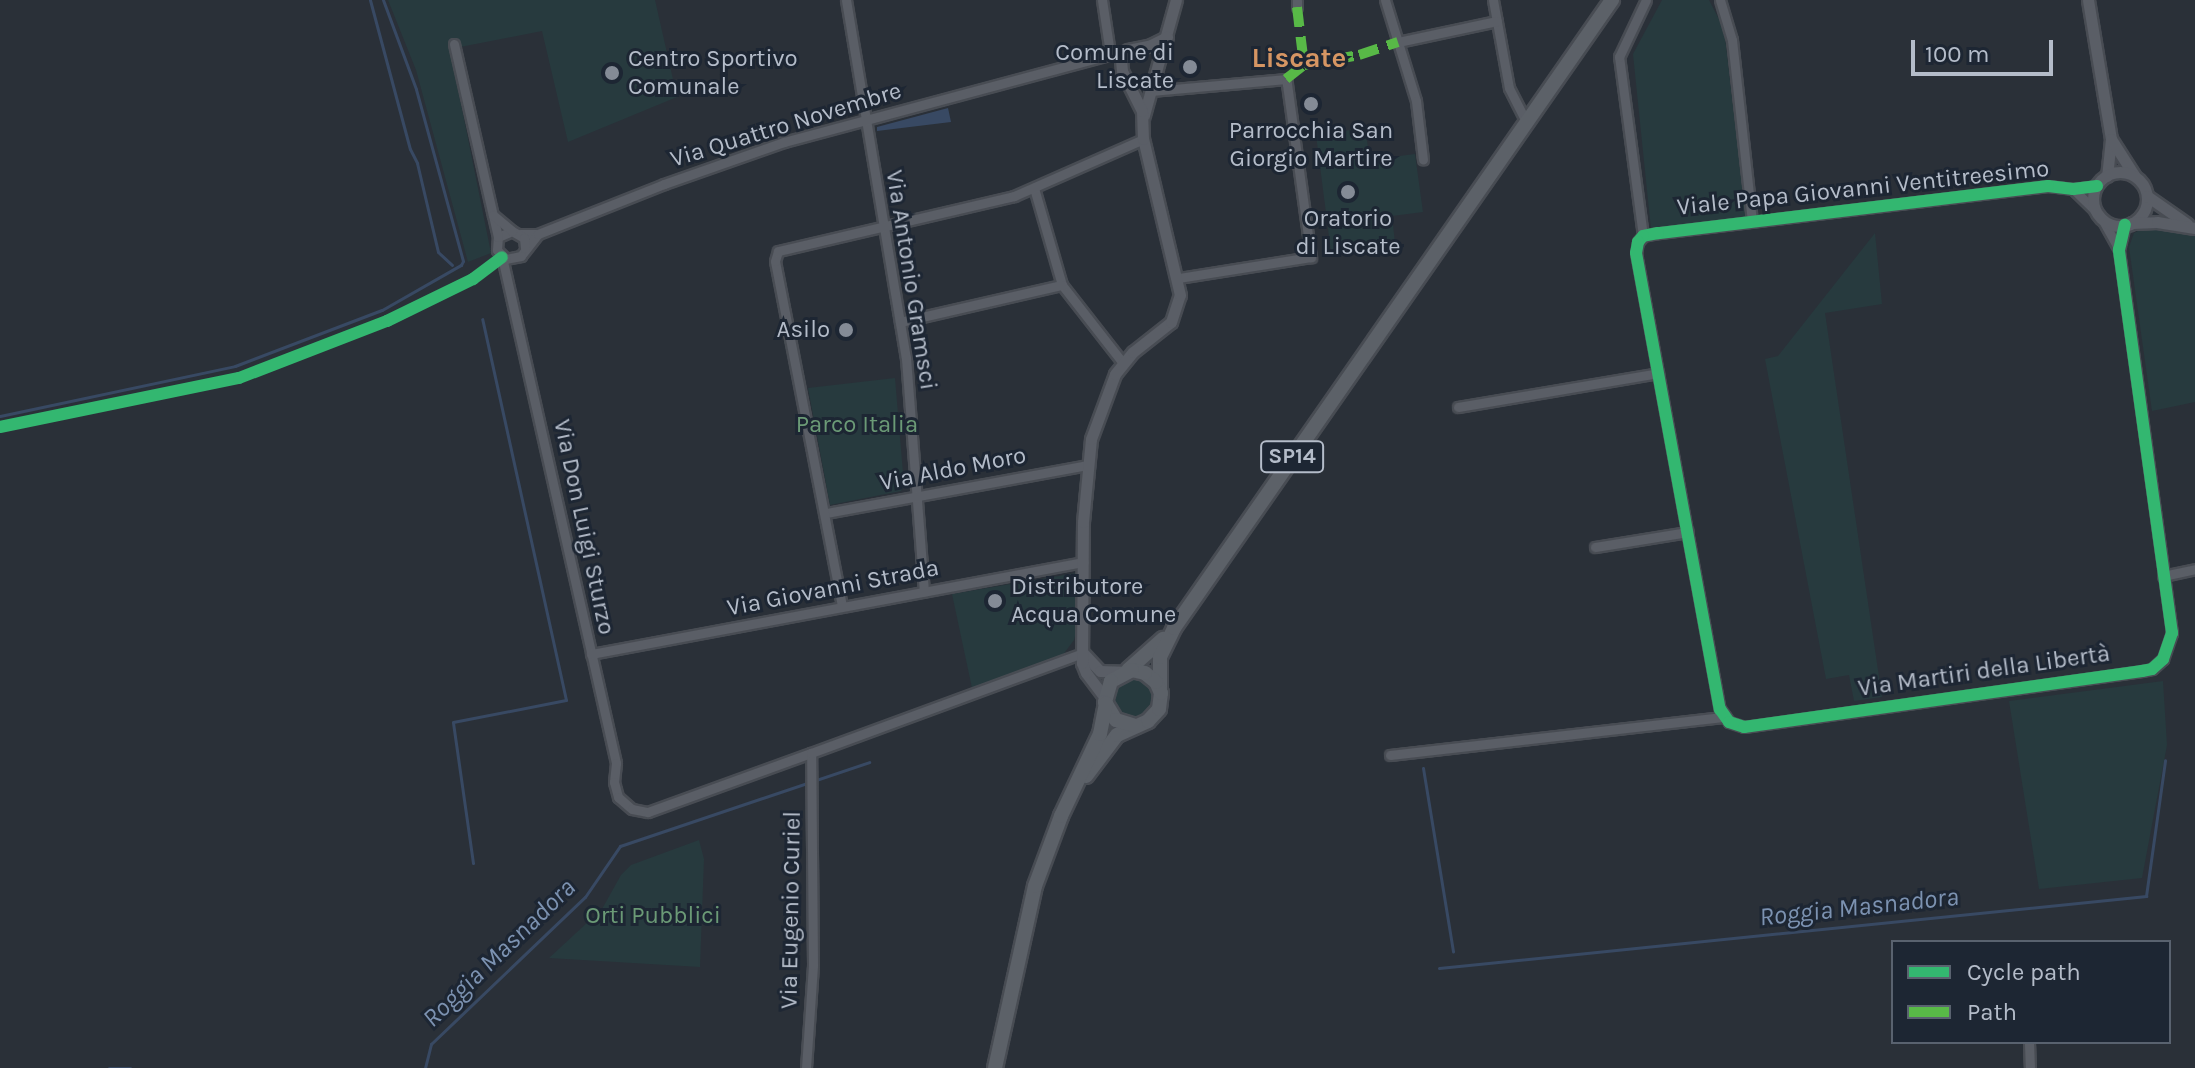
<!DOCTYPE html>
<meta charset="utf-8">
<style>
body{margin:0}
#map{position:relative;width:2195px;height:1068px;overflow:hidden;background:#2a3038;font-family:Karla,sans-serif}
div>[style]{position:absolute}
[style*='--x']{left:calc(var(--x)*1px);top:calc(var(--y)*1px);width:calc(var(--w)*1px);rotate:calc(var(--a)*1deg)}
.green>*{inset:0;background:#273a3e}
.round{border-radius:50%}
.water>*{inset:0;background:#384963}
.stream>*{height:3px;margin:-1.5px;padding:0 1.5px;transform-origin:1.5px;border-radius:1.5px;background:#384963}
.roads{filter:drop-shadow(2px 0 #484c53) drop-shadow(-2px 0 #484c53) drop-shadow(0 2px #484c53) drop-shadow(0 -2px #484c53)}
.minor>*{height:9px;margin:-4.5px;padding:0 4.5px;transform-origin:4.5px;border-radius:4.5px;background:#5a5e66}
.tertiary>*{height:11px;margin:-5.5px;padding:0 5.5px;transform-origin:5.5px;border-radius:5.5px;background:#5a5e66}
.tertiary>.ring{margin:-5.5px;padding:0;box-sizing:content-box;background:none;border:11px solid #5a5e66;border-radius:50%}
.primary>*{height:14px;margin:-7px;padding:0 7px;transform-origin:7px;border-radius:7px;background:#5c6168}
.quiet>*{height:10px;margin-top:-5px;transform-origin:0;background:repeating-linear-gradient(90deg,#58b947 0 20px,transparent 0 30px)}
.cycleway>*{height:12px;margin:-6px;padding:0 6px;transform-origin:6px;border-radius:6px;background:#33b770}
.dots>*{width:22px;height:22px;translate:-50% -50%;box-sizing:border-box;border:4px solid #1d2633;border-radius:50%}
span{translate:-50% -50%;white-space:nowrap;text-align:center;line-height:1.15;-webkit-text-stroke:6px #1d2633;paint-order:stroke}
.shield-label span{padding:2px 6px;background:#1d2633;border:2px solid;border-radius:6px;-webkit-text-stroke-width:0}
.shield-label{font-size:22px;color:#b4bcc9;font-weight:700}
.poi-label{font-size:24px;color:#b4bcc9}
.right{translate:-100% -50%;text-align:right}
.left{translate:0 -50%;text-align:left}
.street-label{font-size:24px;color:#b4bcc9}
.park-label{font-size:24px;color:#6b9a76}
.water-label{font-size:26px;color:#7c92b1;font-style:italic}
.quarter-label{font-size:28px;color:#d59563;font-weight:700}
.legend{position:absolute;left:1891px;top:940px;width:280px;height:104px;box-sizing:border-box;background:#1d2633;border:2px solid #59626f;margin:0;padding:10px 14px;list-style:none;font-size:24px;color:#b4bcc9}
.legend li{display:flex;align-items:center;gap:16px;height:40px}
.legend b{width:40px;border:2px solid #59626f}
.scale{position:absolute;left:1911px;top:40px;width:142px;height:36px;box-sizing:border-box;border:4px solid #b4bcc9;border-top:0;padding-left:10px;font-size:24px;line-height:28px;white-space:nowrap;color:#b4bcc9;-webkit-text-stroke:6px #1d2633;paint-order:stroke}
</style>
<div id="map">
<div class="green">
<i style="clip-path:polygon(388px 0,655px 0,677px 97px,568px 142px,542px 31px,450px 49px,491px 253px,468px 262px,416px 70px)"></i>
<i style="clip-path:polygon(1662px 0,1709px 0,1724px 29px,1746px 217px,1651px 229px,1633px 54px)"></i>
<i style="clip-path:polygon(1365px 128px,1369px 154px,1383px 152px,1384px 158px,1415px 154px,1423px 212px,1392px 216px,1395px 243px,1331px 252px,1316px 135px)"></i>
<i style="clip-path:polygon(2144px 228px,2184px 230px,2195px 235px,2195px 402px,2152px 411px,2129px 247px,2134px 233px)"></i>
<i style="clip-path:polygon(1875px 233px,1882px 304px,1825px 313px,1882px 697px,1854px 701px,1849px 675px,1826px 679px,1765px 359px,1778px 356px)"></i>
<i style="clip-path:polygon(895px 378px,904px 485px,901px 491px,830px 505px,808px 388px)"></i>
<i style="clip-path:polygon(1076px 573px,1077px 628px,1074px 640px,1062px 656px,972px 688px,952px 594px)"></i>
<i class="round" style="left:1112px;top:677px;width:42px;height:42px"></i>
<i style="clip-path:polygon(2163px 681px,2167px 745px,2142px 878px,2039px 889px,2009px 701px)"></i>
<i style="clip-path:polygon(699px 840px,704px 859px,700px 967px,549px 958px,602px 909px,621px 875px,631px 865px)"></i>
</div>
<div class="water">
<i style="clip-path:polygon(948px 108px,951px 122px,877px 131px,877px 127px)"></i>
</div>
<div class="stream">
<i style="--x:370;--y:0;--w:154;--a:75"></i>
<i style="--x:410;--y:149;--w:16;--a:63"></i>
<i style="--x:417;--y:163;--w:91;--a:76.7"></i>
<i style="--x:438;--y:252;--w:19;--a:43"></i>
<i style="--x:0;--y:416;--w:240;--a:-12"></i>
<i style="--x:235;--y:366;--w:157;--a:-20.9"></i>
<i style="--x:382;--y:310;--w:91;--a:-29.7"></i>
<i style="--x:461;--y:265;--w:4;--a:-63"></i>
<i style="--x:463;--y:261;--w:178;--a:-105.3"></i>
<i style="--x:416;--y:89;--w:95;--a:-110.3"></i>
<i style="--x:1423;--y:768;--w:186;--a:80.7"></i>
<i style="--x:473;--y:863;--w:142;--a:-98.1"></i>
<i style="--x:453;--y:722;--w:115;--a:-11"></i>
<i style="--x:566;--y:700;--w:390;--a:-102.4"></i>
<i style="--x:1439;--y:968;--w:711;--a:-5.81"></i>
<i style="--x:2146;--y:896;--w:137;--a:-82"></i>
<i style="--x:109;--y:1068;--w:21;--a:0"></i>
<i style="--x:425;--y:1068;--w:25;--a:-76"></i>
<i style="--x:431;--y:1044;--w:213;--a:-43.7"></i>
<i style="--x:585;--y:897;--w:62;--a:-55.5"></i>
<i style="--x:620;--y:846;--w:263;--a:-18.6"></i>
</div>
<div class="roads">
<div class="minor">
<i style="--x:846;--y:0;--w:363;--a:80.5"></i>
<i style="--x:906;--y:358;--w:234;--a:85.6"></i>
<i style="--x:1102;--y:0;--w:54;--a:81.4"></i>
<i style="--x:1297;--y:0;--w:7;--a:90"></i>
<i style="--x:1385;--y:0;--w:106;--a:72.9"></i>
<i style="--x:1416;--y:101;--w:59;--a:83.2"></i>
<i style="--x:1493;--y:0;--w:89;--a:79.7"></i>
<i style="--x:1509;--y:88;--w:31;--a:63"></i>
<i style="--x:1720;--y:0;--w:42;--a:73.3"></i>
<i style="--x:1732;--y:40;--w:183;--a:83.7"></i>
<i style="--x:1398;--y:42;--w:101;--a:-12"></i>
<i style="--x:454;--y:44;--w:175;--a:77.2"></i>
<i style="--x:1151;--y:91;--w:136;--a:-5.1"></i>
<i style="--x:1286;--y:79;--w:5;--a:79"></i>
<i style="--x:1287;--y:84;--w:175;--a:82.1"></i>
<i style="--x:1311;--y:257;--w:135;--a:171"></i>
<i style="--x:2097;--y:186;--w:24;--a:173"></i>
<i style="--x:2073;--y:189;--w:25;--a:-173"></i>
<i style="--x:2048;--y:186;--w:393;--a:173.1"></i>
<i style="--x:1658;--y:233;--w:15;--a:169"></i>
<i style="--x:1643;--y:236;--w:8;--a:130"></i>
<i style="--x:1638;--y:242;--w:11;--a:100"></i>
<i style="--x:1636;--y:253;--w:464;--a:79.6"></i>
<i style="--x:1720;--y:709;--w:16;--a:55"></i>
<i style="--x:1729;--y:722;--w:16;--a:18"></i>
<i style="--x:1744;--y:727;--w:402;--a:-8"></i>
<i style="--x:2142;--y:671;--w:10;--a:-11"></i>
<i style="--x:2152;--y:669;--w:15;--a:-42"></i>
<i style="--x:2163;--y:659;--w:28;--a:-71"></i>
<i style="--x:2172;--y:633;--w:387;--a:-97.9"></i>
<i style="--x:2119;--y:250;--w:26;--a:-77"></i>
<i style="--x:1034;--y:188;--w:101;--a:73.9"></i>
<i style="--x:1062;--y:285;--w:99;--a:52"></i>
<i style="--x:2073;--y:189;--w:33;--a:44"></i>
<i style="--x:2101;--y:217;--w:37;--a:61"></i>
<i style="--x:520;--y:234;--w:18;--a:0"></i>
<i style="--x:538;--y:234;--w:28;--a:128"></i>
<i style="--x:521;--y:256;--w:15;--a:169"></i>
<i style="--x:506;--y:259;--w:13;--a:-135"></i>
<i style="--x:497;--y:250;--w:13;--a:-86"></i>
<i style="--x:498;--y:237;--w:15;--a:-23"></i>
<i style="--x:512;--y:231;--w:14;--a:30"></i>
<i style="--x:524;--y:238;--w:10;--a:84"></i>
<i style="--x:538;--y:234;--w:136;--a:-21.6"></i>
<i style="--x:664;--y:184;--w:127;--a:-19.3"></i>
<i style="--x:784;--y:142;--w:356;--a:-15"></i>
<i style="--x:1643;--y:236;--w:181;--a:-97.6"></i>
<i style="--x:1619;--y:57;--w:63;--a:-64.7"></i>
<i style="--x:498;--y:237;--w:23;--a:-103"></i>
<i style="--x:493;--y:215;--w:25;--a:40"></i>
<i style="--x:502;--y:257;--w:519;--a:77.3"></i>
<i style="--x:616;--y:763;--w:19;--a:96"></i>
<i style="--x:614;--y:782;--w:16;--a:75"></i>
<i style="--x:618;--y:797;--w:18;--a:41"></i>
<i style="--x:632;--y:809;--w:16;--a:11"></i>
<i style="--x:648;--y:812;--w:173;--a:-19.9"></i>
<i style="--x:900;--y:322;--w:166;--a:-12.9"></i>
<i style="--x:1458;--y:407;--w:203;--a:-9.6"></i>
<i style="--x:826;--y:513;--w:265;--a:-10.4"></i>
<i style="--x:1595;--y:547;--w:94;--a:-9.2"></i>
<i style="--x:2163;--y:576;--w:33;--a:-12"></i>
<i style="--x:842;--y:606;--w:351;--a:-101"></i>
<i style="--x:775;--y:261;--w:10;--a:-73"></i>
<i style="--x:778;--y:251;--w:242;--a:-13.1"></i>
<i style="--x:1014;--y:196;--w:141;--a:-23.8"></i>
<i style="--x:591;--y:654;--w:501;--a:-10.59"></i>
<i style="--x:1390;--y:755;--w:337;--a:-6.5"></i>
<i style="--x:2029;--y:1042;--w:26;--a:88"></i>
<i style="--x:806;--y:1068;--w:103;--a:-86.1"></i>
<i style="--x:813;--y:965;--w:212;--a:-90.5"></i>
<i style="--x:811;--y:753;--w:290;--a:-20.2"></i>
</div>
<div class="tertiary">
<i style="--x:2088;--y:0;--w:141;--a:80.6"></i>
<i style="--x:2111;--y:139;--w:37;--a:96"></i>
<i style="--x:1144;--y:115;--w:119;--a:-74.5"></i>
<i style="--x:2111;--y:139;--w:43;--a:57.4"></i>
<i class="ring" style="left:2093px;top:172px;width:43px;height:43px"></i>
<i style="--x:2147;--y:196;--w:49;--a:35"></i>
<i style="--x:2132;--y:223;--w:25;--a:-2"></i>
<i style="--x:2157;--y:222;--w:38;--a:9"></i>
<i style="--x:1084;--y:654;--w:23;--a:47"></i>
<i style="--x:1100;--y:671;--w:23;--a:2"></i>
<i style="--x:1105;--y:698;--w:31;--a:-127"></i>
<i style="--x:1086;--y:673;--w:11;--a:-112"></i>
<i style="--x:1082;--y:663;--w:141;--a:-89.6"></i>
<i style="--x:1083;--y:522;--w:83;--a:-84.5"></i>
<i style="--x:1091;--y:439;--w:69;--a:-69.7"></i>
<i style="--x:1115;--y:374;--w:28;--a:-51"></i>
<i style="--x:1133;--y:352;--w:48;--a:-38.3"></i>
<i style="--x:1171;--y:322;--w:28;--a:-72"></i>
<i style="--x:1180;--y:295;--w:160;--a:-103.3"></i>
<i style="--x:1143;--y:139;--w:28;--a:-92"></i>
<i style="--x:1142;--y:111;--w:45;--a:-116.6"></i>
<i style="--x:1122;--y:71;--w:11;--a:-95"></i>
<i style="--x:1121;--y:60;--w:12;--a:-55"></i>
<i style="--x:1128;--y:50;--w:24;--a:-12"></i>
<i style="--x:1151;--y:45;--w:18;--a:-27"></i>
</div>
<div class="primary">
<i style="--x:1128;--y:670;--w:47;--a:-41.5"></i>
<i style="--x:1160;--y:690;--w:33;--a:-90"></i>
<i style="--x:1160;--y:657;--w:32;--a:-64"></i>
<i style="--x:1174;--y:628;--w:766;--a:-55.11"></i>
<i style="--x:1086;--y:776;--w:51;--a:-52.9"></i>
<i style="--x:1117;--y:735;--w:34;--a:-24"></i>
<i style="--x:1148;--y:721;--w:16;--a:-47"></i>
<i style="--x:1159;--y:709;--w:16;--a:-83"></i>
<i style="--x:1161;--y:693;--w:12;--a:-114"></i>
<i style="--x:1156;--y:682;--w:14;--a:-141"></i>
<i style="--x:1145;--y:673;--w:13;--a:-167"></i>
<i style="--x:1132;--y:670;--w:24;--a:152"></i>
<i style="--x:1111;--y:681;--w:22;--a:106"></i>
<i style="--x:1105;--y:702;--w:21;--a:59"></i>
<i style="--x:1116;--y:720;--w:21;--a:17"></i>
<i style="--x:995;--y:1068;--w:186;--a:-77.6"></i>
<i style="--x:1035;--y:886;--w:75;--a:-69.6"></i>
<i style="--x:1061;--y:816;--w:91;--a:-64.6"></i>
<i style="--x:1100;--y:734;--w:31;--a:-79"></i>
</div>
</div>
<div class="quiet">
<i style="--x:1297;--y:7;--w:58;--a:83.1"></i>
<i style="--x:1286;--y:79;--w:23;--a:-38"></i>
<i style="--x:1304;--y:65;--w:56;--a:-10.3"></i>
<i style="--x:1359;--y:55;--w:41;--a:-18.4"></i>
</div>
<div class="cycleway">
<i style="--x:2097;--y:186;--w:24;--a:173"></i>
<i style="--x:2073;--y:189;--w:25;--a:-173"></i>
<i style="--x:2048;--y:186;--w:393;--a:173.1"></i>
<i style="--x:1658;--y:233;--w:15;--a:169"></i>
<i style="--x:1643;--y:236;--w:8;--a:130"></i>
<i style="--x:1638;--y:242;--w:11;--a:100"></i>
<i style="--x:1636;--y:253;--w:464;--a:79.6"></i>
<i style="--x:1720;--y:709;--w:16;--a:55"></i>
<i style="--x:1729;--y:722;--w:16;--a:18"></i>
<i style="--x:1744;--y:727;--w:402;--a:-8"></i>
<i style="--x:2142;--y:671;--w:10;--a:-11"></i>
<i style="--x:2152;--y:669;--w:15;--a:-42"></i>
<i style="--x:2163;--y:659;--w:28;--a:-71"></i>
<i style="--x:2172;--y:633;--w:387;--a:-97.9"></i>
<i style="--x:2119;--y:250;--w:26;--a:-77"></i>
<i style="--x:0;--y:427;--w:244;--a:-11.6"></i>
<i style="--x:239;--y:378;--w:159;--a:-21.1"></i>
<i style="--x:387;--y:321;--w:96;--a:-26"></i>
<i style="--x:473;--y:279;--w:36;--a:-37"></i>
</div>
<div class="dots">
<i style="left:1190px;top:67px;background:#848b96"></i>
<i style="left:612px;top:73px;background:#848b96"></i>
<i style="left:1311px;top:104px;background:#848b96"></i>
<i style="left:1348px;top:192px;background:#848b96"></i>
<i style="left:846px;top:330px;background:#848b96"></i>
<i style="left:995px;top:601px;background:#848b96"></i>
</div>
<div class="shield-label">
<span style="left:1292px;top:457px">SP14</span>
</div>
<div class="poi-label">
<span class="right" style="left:1174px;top:67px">Comune di<br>Liscate</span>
<span class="left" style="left:628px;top:73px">Centro Sportivo<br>Comunale</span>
<span style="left:1311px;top:145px">Parrocchia San<br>Giorgio Martire</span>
<span style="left:1348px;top:233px">Oratorio<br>di Liscate</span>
<span class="right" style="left:830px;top:330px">Asilo</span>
<span class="left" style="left:1011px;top:601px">Distributore<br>Acqua Comune</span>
</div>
<div class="street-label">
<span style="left:786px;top:125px;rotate:-17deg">Via Quattro Novembre</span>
<span style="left:1863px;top:188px;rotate:-6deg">Viale Papa Giovanni Ventitreesimo</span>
<span style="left:911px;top:280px;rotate:81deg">Via Antonio Gramsci</span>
<span style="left:953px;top:469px;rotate:-11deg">Via Aldo Moro</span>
<span style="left:584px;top:527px;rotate:78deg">Via Don Luigi Sturzo</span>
<span style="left:833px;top:588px;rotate:-11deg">Via Giovanni Strada</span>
<span style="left:1984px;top:671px;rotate:-8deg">Via Martiri della Libertà</span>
<span style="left:791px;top:910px;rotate:-89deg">Via Eugenio Curiel</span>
</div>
<div class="park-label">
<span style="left:857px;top:425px">Parco Italia</span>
<span style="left:653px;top:916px">Orti Pubblici</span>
</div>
<div class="water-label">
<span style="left:1859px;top:907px;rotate:-6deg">Roggia Masnadora</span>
<span style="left:499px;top:953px;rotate:-44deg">Roggia Masnadora</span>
</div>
<div class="quarter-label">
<span style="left:1299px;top:58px">Liscate</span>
</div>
<ul class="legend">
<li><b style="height:10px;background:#33b770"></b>Cycle path</li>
<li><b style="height:10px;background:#58b947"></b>Path</li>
</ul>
<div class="scale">100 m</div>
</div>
